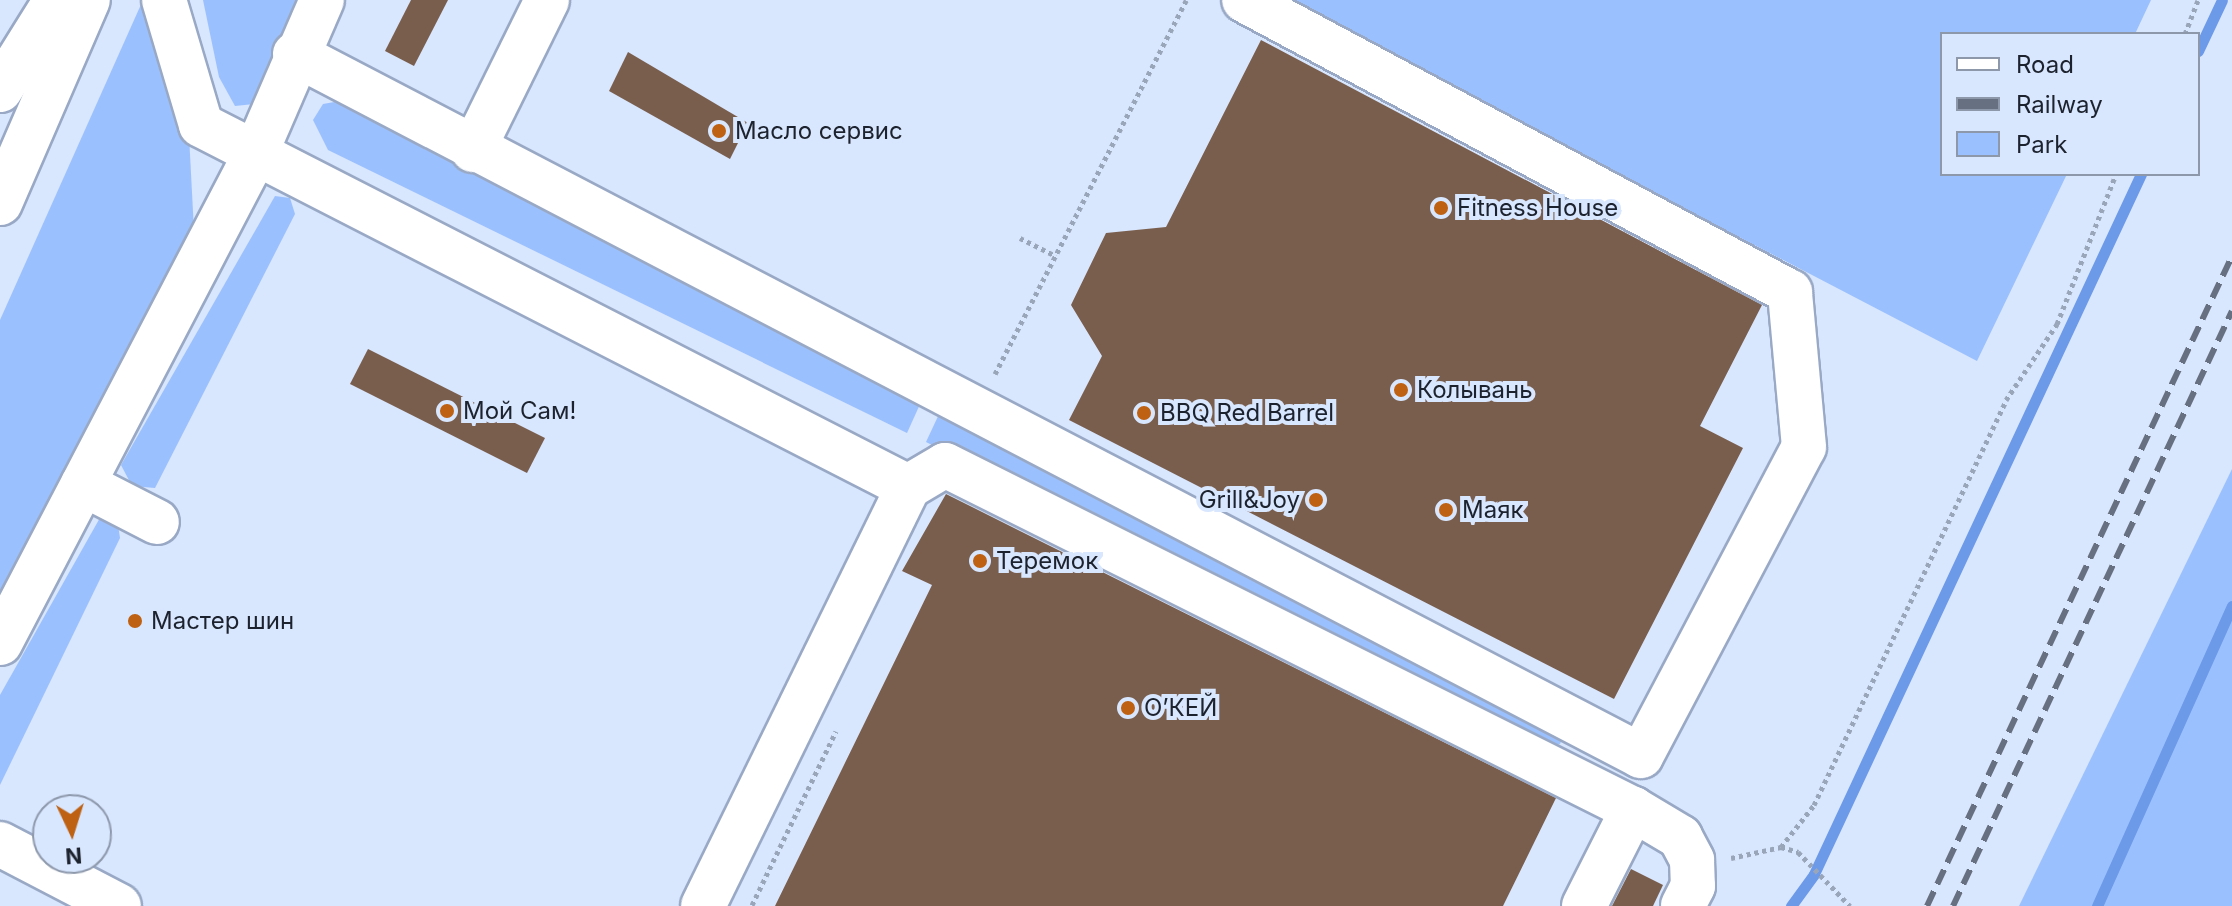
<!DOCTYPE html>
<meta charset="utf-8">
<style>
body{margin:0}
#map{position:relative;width:2232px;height:906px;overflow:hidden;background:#d8e6fe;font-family:Inter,sans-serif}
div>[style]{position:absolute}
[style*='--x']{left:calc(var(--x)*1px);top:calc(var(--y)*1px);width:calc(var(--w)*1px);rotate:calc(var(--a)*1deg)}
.green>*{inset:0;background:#9bc0fe}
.stream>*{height:11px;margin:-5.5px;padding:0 5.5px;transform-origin:5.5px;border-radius:5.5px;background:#6c9ae9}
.building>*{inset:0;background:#7a5e4d}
.path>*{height:5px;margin-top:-2.5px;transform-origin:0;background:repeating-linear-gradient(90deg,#99a5b8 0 4px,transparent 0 8px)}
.roads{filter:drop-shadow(2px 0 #99a9c5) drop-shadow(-2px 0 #99a9c5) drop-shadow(0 2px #99a9c5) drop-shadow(0 -2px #99a9c5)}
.minor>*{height:44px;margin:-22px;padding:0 22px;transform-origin:22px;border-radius:22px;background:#fff}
.highway>*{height:44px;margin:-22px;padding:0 22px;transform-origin:22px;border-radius:22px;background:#fff}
.rail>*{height:6px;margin-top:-3px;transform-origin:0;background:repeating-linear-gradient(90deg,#677080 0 16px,transparent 0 24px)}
.dots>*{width:22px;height:22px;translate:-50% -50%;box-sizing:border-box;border:4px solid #d8e6fe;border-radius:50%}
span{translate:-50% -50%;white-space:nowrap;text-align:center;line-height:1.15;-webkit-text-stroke:8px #d8e6fe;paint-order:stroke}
.poi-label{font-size:24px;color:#1d232e}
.left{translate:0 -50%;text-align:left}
.right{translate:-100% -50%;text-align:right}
.legend{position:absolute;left:1940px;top:32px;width:260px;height:144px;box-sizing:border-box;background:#d8e6fe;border:2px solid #8d98ab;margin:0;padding:10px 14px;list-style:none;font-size:24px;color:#1d232e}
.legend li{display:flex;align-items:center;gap:16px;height:40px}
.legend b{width:40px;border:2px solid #8d98ab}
.north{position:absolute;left:32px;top:794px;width:80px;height:80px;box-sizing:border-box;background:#d8e6fe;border:2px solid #8d98ab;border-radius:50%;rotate:176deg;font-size:22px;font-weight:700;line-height:32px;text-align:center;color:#1d232e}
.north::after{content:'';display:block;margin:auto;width:28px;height:36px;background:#be6112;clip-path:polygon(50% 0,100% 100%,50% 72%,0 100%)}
</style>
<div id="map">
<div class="green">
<i style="clip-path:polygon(143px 0,189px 135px,194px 231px,0 604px,0 320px)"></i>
<i style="clip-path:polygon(203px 0,307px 0,254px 104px,235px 106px,219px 77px)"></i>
<i style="clip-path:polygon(1284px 0,2151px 0,2135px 34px,1942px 34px,1942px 174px,2067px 174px,1977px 361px)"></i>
<i style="clip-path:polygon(340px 101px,921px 402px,907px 433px,328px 150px,313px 120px,323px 104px)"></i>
<i style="clip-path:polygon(275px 196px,290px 198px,295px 214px,155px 488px,132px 486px,121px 465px)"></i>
<i style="clip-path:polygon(940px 412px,1562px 739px,1560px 744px,1542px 749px,926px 442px)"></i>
<i style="clip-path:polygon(2232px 469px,2232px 906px,2019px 906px)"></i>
<i style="clip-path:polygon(101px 516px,118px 525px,120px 538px,0 785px,0 695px)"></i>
</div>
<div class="stream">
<i style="--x:2198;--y:51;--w:56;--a:-64.8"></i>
<i style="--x:1791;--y:906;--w:39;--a:-54"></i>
<i style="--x:1814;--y:874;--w:773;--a:-64.96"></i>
<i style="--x:2097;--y:906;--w:329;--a:-65.8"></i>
</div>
<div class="building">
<i style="clip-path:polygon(411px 0,448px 0,414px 66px,385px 51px)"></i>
<i style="clip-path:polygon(1261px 40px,1762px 305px,1700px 426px,1743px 448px,1614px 699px,1069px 420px,1102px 356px,1071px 305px,1106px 233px,1166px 227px)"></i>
<i style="clip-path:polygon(628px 52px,748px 123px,730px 159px,609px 91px)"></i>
<i style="clip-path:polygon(368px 349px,545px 438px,527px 473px,350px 384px)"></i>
<i style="clip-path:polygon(946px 494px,1556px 798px,1503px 906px,775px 906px,932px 585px,902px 571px)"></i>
<i style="clip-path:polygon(1631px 869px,1663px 885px,1653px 906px,1612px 906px)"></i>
</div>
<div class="path">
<i style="--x:2185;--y:34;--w:36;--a:-69"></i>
<i style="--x:1020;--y:238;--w:40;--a:26.6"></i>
<i style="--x:995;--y:374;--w:420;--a:-62.9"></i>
<i style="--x:1781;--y:847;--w:18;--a:16"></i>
<i style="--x:1798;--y:852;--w:75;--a:46.1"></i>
<i style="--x:1731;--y:858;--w:51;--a:-12.4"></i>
<i style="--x:1781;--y:847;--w:53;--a:-51.8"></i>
<i style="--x:1814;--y:805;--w:448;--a:-64.6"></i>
<i style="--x:2006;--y:400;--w:92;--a:-56.1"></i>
<i style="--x:2057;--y:324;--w:161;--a:-68.5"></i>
<i style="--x:752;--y:905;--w:193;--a:-64.2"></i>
</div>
<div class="roads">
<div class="minor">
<i style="--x:164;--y:0;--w:130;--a:73.5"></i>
<i style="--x:201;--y:125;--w:794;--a:27.11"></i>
<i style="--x:295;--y:54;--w:1518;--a:27.54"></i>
<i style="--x:1641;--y:756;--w:349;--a:-62.2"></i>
<i style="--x:1804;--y:447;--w:156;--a:-95.2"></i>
<i style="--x:1790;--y:292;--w:619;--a:-151.86"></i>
<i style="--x:473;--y:150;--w:167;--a:-63.7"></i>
<i style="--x:83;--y:484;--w:83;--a:27.2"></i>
<i style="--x:0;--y:643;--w:548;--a:-62.41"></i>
<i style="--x:254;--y:157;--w:171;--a:-66.6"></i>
<i style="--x:0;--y:844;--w:134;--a:27.5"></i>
<i style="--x:703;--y:906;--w:466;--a:-63.9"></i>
<i style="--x:908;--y:487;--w:43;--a:-30.7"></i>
<i style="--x:945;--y:465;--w:769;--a:26.57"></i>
<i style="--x:1633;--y:809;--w:55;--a:30.8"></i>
<i style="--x:1680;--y:837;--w:26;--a:62"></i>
<i style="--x:1692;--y:860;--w:26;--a:88"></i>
<i style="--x:1693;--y:886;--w:22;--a:117"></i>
<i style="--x:1584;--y:906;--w:109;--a:-63.2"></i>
</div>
<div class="highway">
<i style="--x:0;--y:90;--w:106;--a:-58.1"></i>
<i style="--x:0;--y:203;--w:221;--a:-66.6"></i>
</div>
</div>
<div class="rail">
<i style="--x:1927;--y:906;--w:718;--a:-64.86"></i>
<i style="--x:1953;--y:906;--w:657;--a:-64.88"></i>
</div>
<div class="dots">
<i style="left:719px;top:131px;background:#be6112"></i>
<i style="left:1441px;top:208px;background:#be6112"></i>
<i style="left:1401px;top:390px;background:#be6112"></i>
<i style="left:447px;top:411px;background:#be6112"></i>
<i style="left:1144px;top:413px;background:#be6112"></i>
<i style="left:1316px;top:500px;background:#be6112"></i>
<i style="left:1446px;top:510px;background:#be6112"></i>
<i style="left:980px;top:561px;background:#be6112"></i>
<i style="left:135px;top:621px;background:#be6112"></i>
<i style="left:1128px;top:708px;background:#be6112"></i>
</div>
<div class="poi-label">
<span class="left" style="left:735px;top:131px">Масло сервис</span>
<span class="left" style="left:1457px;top:208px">Fitness House</span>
<span class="left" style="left:1417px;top:390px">Колывань</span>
<span class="left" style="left:463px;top:411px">Мой Сам!</span>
<span class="left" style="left:1160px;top:413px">BBQ Red Barrel</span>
<span class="right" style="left:1300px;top:500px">Grill&amp;Joy</span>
<span class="left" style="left:1462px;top:510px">Маяк</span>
<span class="left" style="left:996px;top:561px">Теремок</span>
<span class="left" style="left:151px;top:621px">Мастер шин</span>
<span class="left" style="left:1144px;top:708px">О’КЕЙ</span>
</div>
<ul class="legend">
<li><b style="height:10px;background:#fff"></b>Road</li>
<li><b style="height:10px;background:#677080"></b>Railway</li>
<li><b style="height:22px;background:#9bc0fe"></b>Park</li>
</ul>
<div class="north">N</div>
</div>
